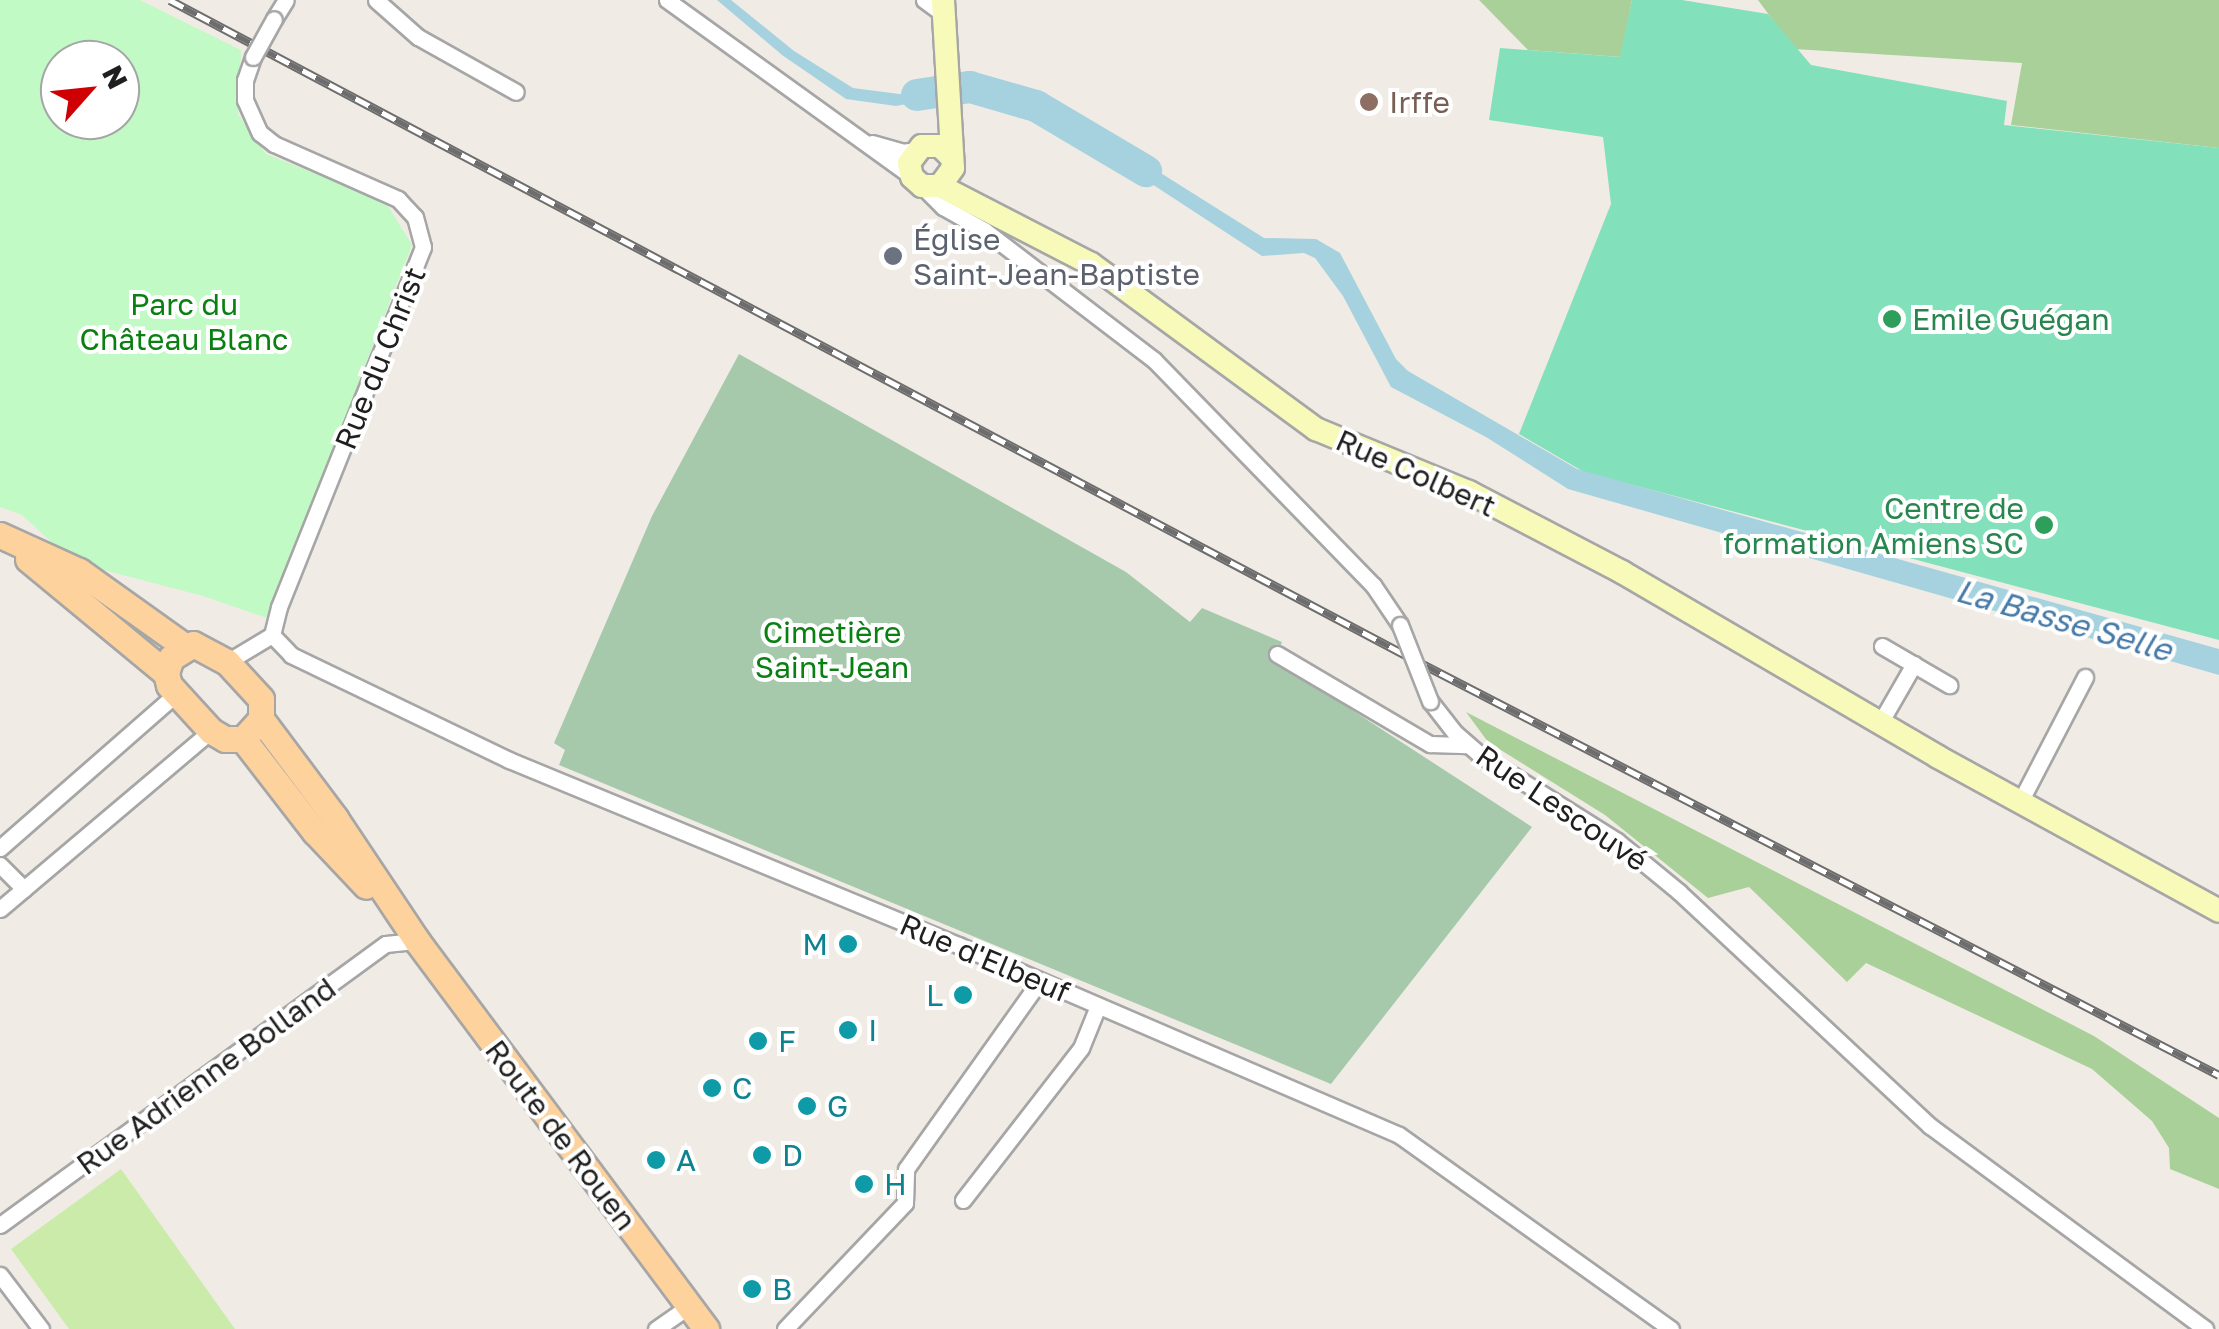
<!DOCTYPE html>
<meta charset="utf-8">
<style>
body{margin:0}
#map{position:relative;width:2219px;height:1329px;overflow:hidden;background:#f0ece5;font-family:"Golos Text",sans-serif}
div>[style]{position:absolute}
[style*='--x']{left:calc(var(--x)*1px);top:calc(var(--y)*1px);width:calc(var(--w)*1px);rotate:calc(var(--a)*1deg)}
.grass>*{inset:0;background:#cbebaa}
.forest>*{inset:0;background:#aad099}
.cemetery>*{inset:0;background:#a6c9ab}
.park>*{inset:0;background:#c2fac5}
.pitch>*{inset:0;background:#82e0ba}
.water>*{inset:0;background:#a5d2de}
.river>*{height:32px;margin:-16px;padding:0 16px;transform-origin:16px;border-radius:16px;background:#a5d2de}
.roads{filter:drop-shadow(2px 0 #a6a6a6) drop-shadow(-2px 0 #a6a6a6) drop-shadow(0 2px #a6a6a6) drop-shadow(0 -2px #a6a6a6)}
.street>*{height:15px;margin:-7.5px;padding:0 7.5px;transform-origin:7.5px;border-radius:7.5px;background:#fff}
.secondary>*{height:22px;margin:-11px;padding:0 11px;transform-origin:11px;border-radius:11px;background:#f8fab9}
.primary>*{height:25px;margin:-12.5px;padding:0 12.5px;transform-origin:12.5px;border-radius:12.5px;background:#fdd29d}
.rail>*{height:9px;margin-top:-4.5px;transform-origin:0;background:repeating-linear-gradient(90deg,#fff 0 15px,#6d6d6d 0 30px);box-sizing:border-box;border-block:2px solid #6d6d6d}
.bridges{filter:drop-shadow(2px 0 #a6a6a6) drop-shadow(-2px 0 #a6a6a6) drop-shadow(0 2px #a6a6a6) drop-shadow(0 -2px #a6a6a6)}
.street-bridge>*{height:15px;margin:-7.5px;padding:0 7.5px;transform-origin:7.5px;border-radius:7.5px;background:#fff}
.dots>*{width:28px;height:28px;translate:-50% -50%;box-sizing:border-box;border:5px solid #fff;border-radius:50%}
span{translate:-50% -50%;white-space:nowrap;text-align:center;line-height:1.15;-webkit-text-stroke:8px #fff;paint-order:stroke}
.education-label{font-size:30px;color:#785e54}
.left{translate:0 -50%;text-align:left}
.worship-label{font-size:30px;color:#5b616d}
.park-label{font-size:30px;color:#0a8012}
.leisure-label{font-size:30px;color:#27864d}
.right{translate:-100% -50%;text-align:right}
.street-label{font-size:30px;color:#1f1f1f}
.culture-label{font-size:30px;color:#0d838f}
.water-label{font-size:32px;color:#477aa8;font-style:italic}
.north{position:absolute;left:40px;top:40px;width:100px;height:100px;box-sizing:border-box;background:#fff;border:2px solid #a5a5a5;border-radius:50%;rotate:63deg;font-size:28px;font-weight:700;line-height:40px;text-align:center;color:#1f1f1f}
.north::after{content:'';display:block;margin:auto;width:35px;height:45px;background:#ce0003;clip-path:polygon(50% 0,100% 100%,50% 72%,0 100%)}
</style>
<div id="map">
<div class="grass">
<i style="clip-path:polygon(121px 1169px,235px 1329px,69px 1329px,11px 1249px)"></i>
</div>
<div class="forest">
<i style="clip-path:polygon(1479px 0,1632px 0,1621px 57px,1528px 50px)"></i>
<i style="clip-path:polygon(1758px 0,2219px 0,2219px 148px,2011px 125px,2022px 63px,1794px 49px)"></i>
<i style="clip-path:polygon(1466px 712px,2094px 1036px,2219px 1118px,2219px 1189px,2170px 1169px,2169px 1148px,2152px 1121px,2092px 1069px,1866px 963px,1847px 982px,1749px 887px,1708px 898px,1605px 815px,1488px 742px)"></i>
</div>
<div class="cemetery">
<i style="clip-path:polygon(739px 354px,1126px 572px,1190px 622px,1202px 608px,1282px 642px,1275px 660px,1532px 827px,1331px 1084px,559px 765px,565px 750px,554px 743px,652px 516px)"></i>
</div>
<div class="park">
<i style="clip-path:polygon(evenodd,0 0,140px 0,241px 50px,238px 114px,266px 154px,385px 201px,412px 245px,267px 618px,203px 596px,73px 562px,22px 515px,0 507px,0 0,60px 60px,120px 60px,120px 120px,60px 120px,60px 60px)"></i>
</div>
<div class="pitch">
<i style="clip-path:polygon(1632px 0,1682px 0,1768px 14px,1811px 65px,2007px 101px,2004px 125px,2219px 148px,2219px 640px,1584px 472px,1519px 434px,1611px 204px,1603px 137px,1489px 120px,1500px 48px,1620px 57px)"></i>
</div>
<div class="water">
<i style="clip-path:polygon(717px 0,731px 0,794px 51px,853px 88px,907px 95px,943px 81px,943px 97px,896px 106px,846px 99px,782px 55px)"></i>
<i style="clip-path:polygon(1113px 143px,1264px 238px,1316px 239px,1340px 253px,1396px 359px,1408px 371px,1577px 469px,2219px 649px,2219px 675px,1568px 489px,1486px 437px,1391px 387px,1343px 296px,1315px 258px,1304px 253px,1262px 256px,1106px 154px)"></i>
</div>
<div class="river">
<i style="--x:917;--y:95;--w:54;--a:-8.6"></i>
<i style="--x:970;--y:87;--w:69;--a:16.1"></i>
<i style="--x:1036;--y:106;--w:128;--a:30.6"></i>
</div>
<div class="roads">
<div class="street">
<i style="--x:376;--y:0;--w:56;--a:41.4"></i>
<i style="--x:418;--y:37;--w:112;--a:29.3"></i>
<i style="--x:667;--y:0;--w:302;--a:35.8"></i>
<i style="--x:924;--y:0;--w:22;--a:36"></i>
<i style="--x:274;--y:19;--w:22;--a:-58"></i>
<i style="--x:253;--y:57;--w:24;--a:109"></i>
<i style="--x:245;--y:80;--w:20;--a:90"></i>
<i style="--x:245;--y:100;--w:36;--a:66"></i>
<i style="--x:260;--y:133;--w:18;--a:38"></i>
<i style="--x:274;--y:144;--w:136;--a:23.9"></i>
<i style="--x:398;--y:199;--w:25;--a:47"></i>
<i style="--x:415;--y:217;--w:31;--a:75"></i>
<i style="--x:423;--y:247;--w:388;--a:111.8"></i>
<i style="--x:279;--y:607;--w:29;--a:104"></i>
<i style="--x:872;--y:143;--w:32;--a:16"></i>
<i style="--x:903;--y:152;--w:13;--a:-9"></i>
<i style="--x:922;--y:186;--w:30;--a:45"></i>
<i style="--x:943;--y:207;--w:47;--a:29.3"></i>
<i style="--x:984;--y:230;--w:214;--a:37.4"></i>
<i style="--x:1154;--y:360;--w:314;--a:45.8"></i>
<i style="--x:1373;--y:585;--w:48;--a:56"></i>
<i style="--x:272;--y:635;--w:28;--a:46"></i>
<i style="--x:291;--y:655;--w:242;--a:25.7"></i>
<i style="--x:509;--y:760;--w:486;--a:22.4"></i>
<i style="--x:958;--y:945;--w:480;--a:23.3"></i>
<i style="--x:1399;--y:1135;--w:334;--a:35.5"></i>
<i style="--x:1882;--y:646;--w:78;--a:30.2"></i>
<i style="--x:1277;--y:654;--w:178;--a:30.5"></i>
<i style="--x:1430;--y:744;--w:38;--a:2"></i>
<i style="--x:227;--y:662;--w:52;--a:-31"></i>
<i style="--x:1430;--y:701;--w:41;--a:52"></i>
<i style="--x:1455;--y:733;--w:32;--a:41"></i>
<i style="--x:1479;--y:754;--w:163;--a:32.2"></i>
<i style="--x:1617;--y:841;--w:80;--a:39.4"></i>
<i style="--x:1679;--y:892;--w:343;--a:43"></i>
<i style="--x:1930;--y:1126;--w:342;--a:36.4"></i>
<i style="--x:1880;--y:723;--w:68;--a:-60"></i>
<i style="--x:2020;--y:802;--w:141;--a:-62.5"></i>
<i style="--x:0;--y:848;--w:232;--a:-41.2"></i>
<i style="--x:0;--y:865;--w:34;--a:45"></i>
<i style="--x:0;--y:909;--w:276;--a:-40.2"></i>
<i style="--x:963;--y:1200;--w:192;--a:-52.2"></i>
<i style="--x:1081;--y:1048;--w:45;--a:-68"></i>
<i style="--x:0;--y:1225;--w:477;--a:-36.1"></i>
<i style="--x:386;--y:944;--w:31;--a:-6"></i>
<i style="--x:0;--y:1275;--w:68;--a:52.8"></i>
<i style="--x:656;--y:1329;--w:40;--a:-34.9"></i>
<i style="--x:785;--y:1329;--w:174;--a:-46.4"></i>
<i style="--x:905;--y:1203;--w:34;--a:-88"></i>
<i style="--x:906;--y:1169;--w:229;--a:-54.6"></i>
</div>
<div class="secondary">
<i style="--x:943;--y:0;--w:168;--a:86.6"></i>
<i style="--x:953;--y:168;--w:22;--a:126"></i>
<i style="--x:940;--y:186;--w:18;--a:180"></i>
<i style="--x:922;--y:186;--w:13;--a:-138"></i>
<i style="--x:912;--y:177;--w:14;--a:-102"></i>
<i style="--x:909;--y:163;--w:21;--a:-53"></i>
<i style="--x:922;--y:146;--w:18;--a:0"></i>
<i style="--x:940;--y:146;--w:16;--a:45"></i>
<i style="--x:940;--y:186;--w:170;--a:27.3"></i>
<i style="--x:1091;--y:264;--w:279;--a:36.3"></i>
<i style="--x:1316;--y:429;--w:165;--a:22.4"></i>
<i style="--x:1469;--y:492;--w:173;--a:27.6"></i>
<i style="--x:1622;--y:572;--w:366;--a:30.3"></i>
<i style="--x:1938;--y:757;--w:320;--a:28.7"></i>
</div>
<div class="primary">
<i style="--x:0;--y:535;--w:87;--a:24.5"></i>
<i style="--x:79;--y:571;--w:129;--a:35.5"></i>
<i style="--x:28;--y:559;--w:179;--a:39.6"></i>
<i style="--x:193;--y:644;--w:38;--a:28"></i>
<i style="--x:227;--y:662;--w:50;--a:47.4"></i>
<i style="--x:261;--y:699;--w:20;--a:90"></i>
<i style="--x:261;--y:719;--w:27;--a:132"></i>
<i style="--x:243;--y:739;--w:18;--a:180"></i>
<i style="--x:225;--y:739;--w:16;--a:-150"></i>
<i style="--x:211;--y:731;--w:62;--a:-132.4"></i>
<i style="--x:169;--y:685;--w:12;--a:-104"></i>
<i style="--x:166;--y:673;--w:16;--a:-72"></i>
<i style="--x:171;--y:658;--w:26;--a:-32"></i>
<i style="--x:261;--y:719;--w:124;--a:53.2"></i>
<i style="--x:335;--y:818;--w:148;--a:56.3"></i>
<i style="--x:417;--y:941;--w:484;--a:53.3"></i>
<i style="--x:243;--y:739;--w:118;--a:52.3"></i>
<i style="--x:315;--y:832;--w:74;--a:46.6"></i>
</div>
</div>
<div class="rail">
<i style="--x:170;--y:0;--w:1407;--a:27.93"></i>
<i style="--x:1413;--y:659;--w:907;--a:27.3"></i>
</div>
<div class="bridges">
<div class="street-bridge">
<i style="--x:253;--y:57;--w:43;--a:-61.1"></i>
<i style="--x:1400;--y:625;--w:82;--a:68.5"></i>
</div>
</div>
<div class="dots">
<i style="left:1369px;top:102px;background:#8d6e63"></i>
<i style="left:893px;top:256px;background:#6b7280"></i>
<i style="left:1892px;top:319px;background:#2e9e5b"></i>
<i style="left:2044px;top:525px;background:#2e9e5b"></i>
<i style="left:848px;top:944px;background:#0f9aa8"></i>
<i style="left:963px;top:995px;background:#0f9aa8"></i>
<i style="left:848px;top:1030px;background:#0f9aa8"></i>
<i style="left:758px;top:1041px;background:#0f9aa8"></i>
<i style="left:712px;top:1088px;background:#0f9aa8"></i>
<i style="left:807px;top:1106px;background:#0f9aa8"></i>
<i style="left:762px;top:1155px;background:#0f9aa8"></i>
<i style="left:656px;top:1160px;background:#0f9aa8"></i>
<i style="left:864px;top:1184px;background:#0f9aa8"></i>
<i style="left:752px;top:1289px;background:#0f9aa8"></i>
</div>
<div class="education-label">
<span class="left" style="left:1389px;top:102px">Irffe</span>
</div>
<div class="worship-label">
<span class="left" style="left:913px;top:256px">Église<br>Saint-Jean-Baptiste</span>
</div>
<div class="park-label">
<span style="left:184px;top:321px">Parc du<br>Château Blanc</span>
<span style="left:832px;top:649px">Cimetière<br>Saint-Jean</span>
</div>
<div class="leisure-label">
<span class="left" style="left:1912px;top:319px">Emile Guégan</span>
<span class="right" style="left:2024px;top:525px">Centre de<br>formation Amiens SC</span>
</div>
<div class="street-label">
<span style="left:380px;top:358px;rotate:-68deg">Rue du Christ</span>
<span style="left:1416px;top:473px;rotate:24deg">Rue Colbert</span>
<span style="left:1562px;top:808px;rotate:34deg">Rue Lescouvé</span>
<span style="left:985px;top:958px;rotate:23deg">Rue d'Elbeuf</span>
<span style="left:206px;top:1076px;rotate:-36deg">Rue Adrienne Bolland</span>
<span style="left:561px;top:1135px;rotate:53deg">Route de Rouen</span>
</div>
<div class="culture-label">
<span class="right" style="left:828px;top:944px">M</span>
<span class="right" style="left:943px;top:995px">L</span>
<span class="left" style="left:868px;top:1030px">I</span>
<span class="left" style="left:778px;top:1041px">F</span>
<span class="left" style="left:732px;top:1088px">C</span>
<span class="left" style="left:827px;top:1106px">G</span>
<span class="left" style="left:782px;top:1155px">D</span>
<span class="left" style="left:676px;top:1160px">A</span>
<span class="left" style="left:884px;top:1184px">H</span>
<span class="left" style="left:772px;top:1289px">B</span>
</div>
<div class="water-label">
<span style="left:2064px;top:620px;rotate:16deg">La Basse Selle</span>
</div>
<div class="north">N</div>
</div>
